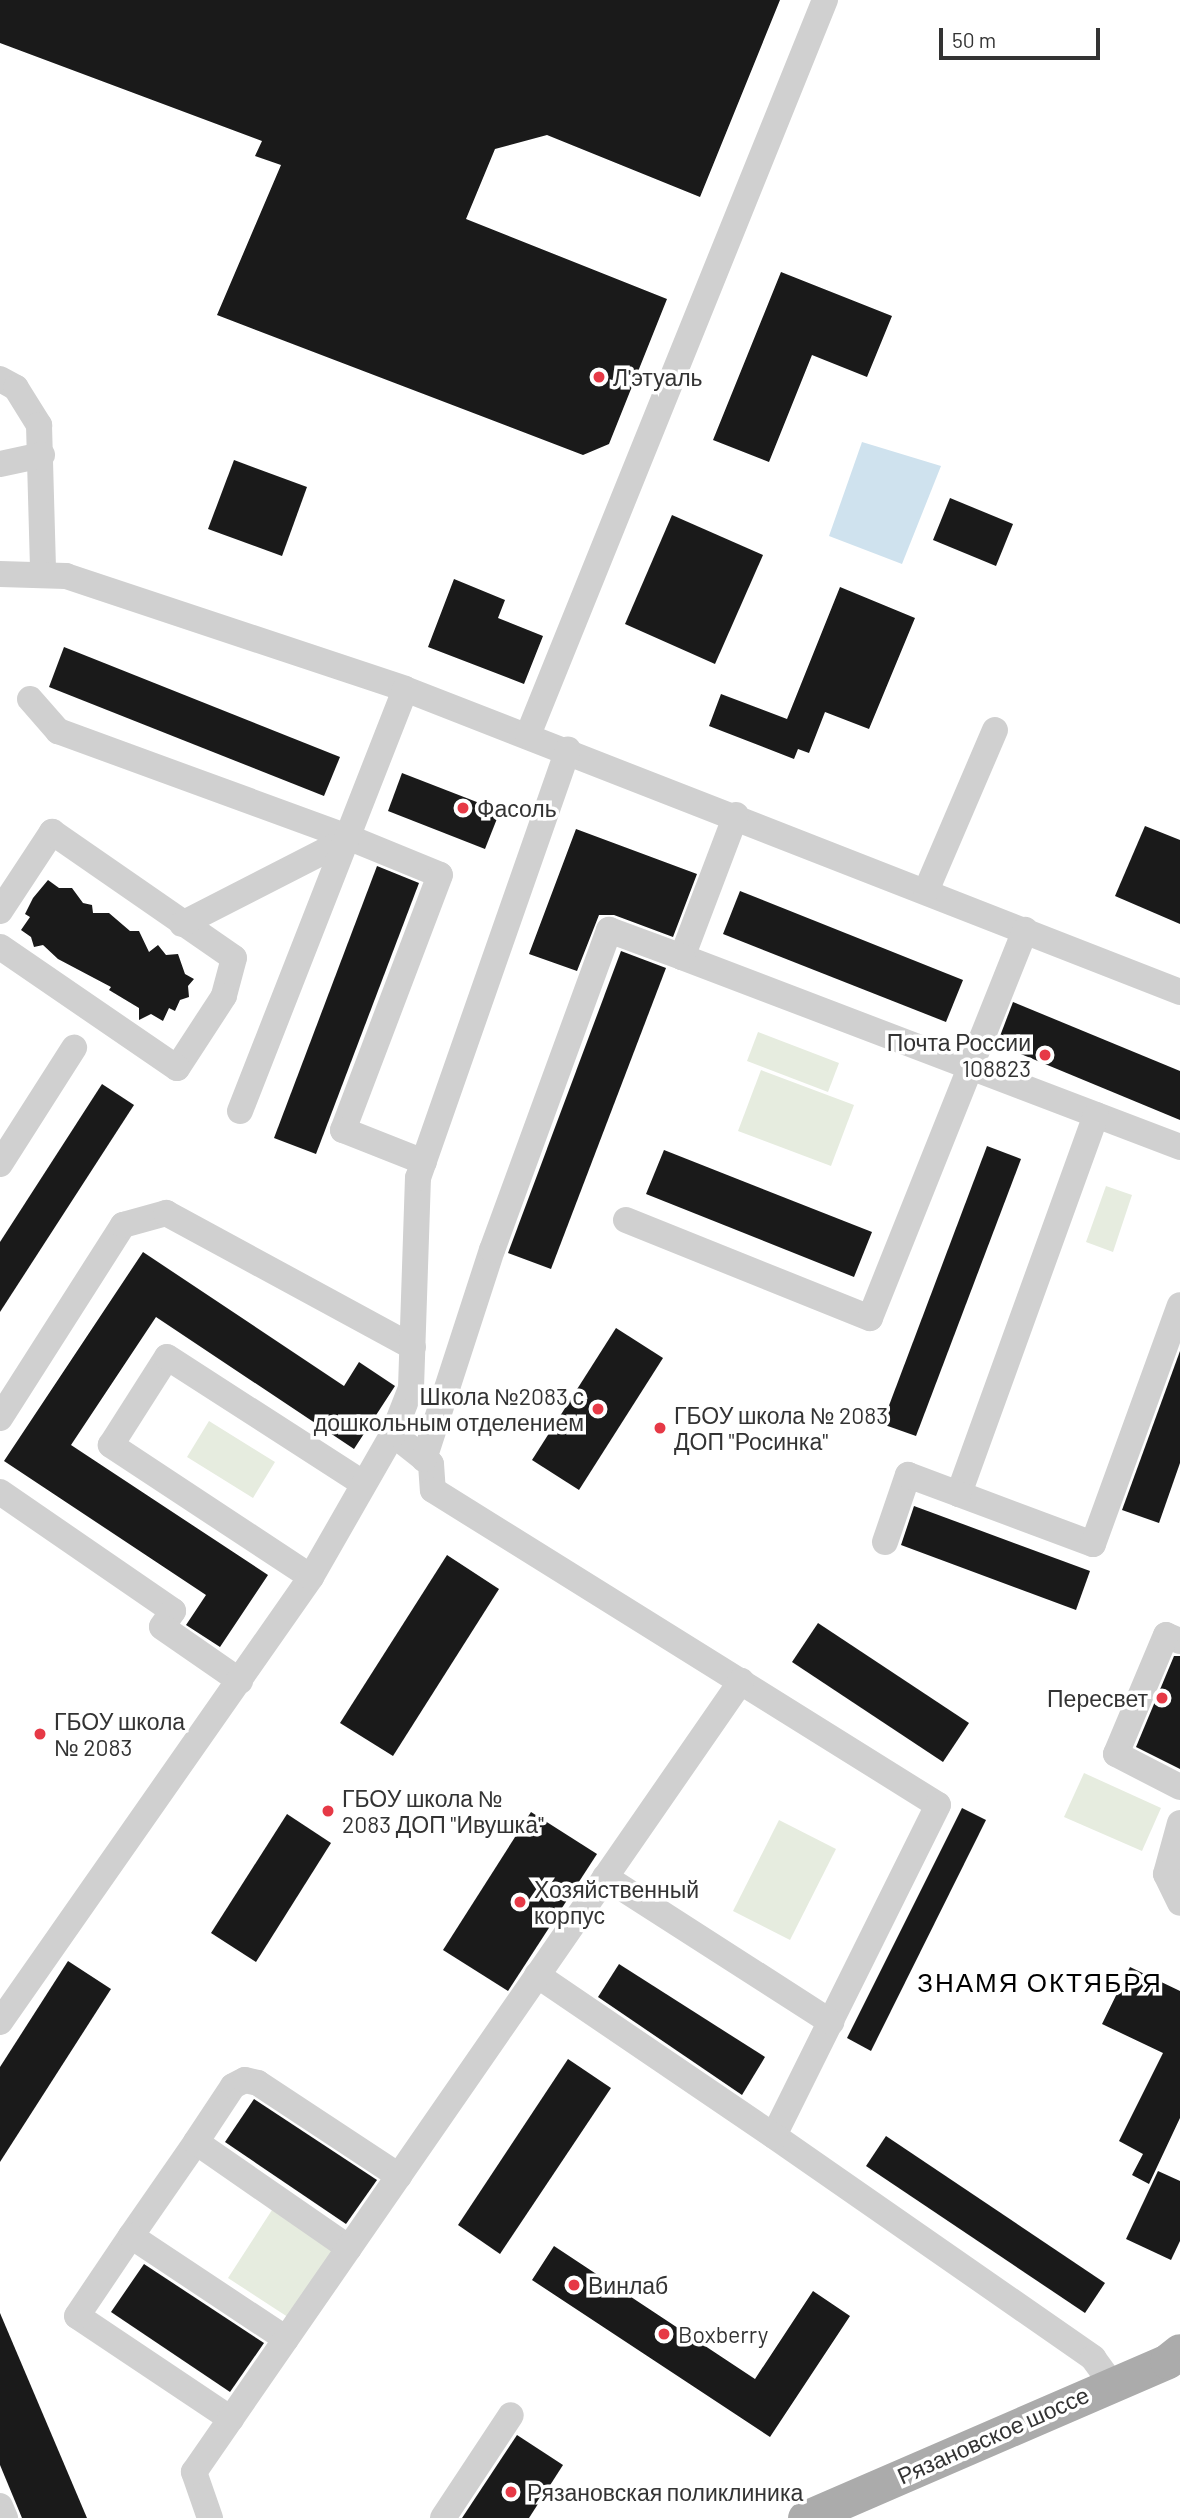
<!DOCTYPE html>
<meta charset="utf-8">
<style>
body{margin:0}
#map{position:relative;width:1180px;height:2518px;overflow:hidden;background:#fff;font-family:Barlow,sans-serif}
div>[style]{position:absolute}
[style*='--x']{left:calc(var(--x)*1px);top:calc(var(--y)*1px);width:calc(var(--w)*1px);rotate:calc(var(--a)*1deg)}
.green>*{inset:0;background:#e6ecdf}
.water>*{inset:0;background:#cfe2ee}
.building>*{inset:0;background:#1a1a1a}
.minor>*{height:26px;margin:-13px;padding:0 13px;transform-origin:13px;border-radius:13px;background:#d0d0d0}
.major>*{height:35px;margin:-17.5px;padding:0 17.5px;transform-origin:17.5px;border-radius:17.5px;background:#ababab}
.dots>*{width:19px;height:19px;translate:-50% -50%;box-sizing:border-box;border:4px solid #fff;border-radius:50%}
span{translate:-50% -50%;white-space:nowrap;text-align:center;line-height:1.15;-webkit-text-stroke:7px #fff;paint-order:stroke}
.poi-label{font-size:23px;color:#333}
.left{translate:0 -50%;text-align:left}
.right{translate:-100% -50%;text-align:right}
.street-label{font-size:23px;color:#333}
.quarter-label{font-size:26px;color:#000;letter-spacing:2px}
.scale{position:absolute;left:939px;top:28px;width:161px;height:32px;box-sizing:border-box;border:4px solid #333;border-top:0;padding-left:9px;font-size:21px;line-height:24px;white-space:nowrap;color:#333;-webkit-text-stroke:5px #fff;paint-order:stroke}
</style>
<div id="map">
<div class="green">
<i style="clip-path:polygon(758px 1032px,839px 1063px,828px 1092px,747px 1061px)"></i>
<i style="clip-path:polygon(761px 1070px,854px 1105px,831px 1166px,738px 1131px)"></i>
<i style="clip-path:polygon(1106px 1186px,1132px 1195px,1113px 1252px,1086px 1242px)"></i>
<i style="clip-path:polygon(209px 1421px,275px 1462px,253px 1498px,187px 1457px)"></i>
<i style="clip-path:polygon(1084px 1773px,1161px 1808px,1142px 1851px,1064px 1817px)"></i>
<i style="clip-path:polygon(779px 1820px,836px 1849px,790px 1940px,733px 1911px)"></i>
<i style="clip-path:polygon(272px 2210px,338px 2252px,294px 2321px,228px 2278px)"></i>
</div>
<div class="water">
<i style="clip-path:polygon(862px 442px,941px 466px,902px 564px,829px 536px)"></i>
</div>
<div class="building">
<i style="clip-path:polygon(0 0,780px 0,700px 197px,547px 135px,495px 149px,466px 219px,667px 299px,609px 444px,583px 455px,217px 315px,281px 165px,255px 156px,262px 141px,0 43px)"></i>
<i style="clip-path:polygon(781px 272px,892px 316px,867px 377px,812px 355px,769px 462px,713px 440px)"></i>
<i style="clip-path:polygon(234px 460px,307px 487px,282px 556px,208px 529px)"></i>
<i style="clip-path:polygon(950px 498px,1013px 524px,996px 566px,933px 540px)"></i>
<i style="clip-path:polygon(672px 515px,763px 555px,715px 664px,625px 624px)"></i>
<i style="clip-path:polygon(454px 579px,505px 600px,498px 618px,543px 636px,524px 684px,428px 647px)"></i>
<i style="clip-path:polygon(840px 587px,915px 618px,869px 729px,825px 712px,809px 753px,798px 749px,794px 759px,709px 726px,721px 694px,787px 719px)"></i>
<i style="clip-path:polygon(64px 647px,340px 757px,324px 796px,49px 687px)"></i>
<i style="clip-path:polygon(402px 773px,500px 811px,485px 849px,388px 811px)"></i>
<i style="clip-path:polygon(1145px 826px,1180px 840px,1180px 924px,1115px 896px)"></i>
<i style="clip-path:polygon(576px 829px,697px 874px,673px 937px,614px 915px,599px 915px,577px 971px,529px 954px)"></i>
<i style="clip-path:polygon(377px 866px,419px 883px,316px 1154px,274px 1138px)"></i>
<i style="clip-path:polygon(48px 880px,59px 888px,72px 888px,83px 903px,92px 905px,93px 913px,109px 913px,130px 931px,139px 931px,149px 952px,158px 945px,166px 955px,178px 954px,185px 974px,194px 979px,188px 986px,189px 997px,180px 1000px,175px 1011px,169px 1008px,163px 1021px,151px 1014px,139px 1020px,139px 1008px,109px 990px,111px 987px,58px 959px,43px 945px,34px 947px,31px 937px,21px 930px,30px 917px,25px 914px,33px 898px)"></i>
<i style="clip-path:polygon(740px 891px,963px 980px,946px 1022px,723px 934px)"></i>
<i style="clip-path:polygon(621px 951px,666px 968px,551px 1269px,508px 1253px)"></i>
<i style="clip-path:polygon(1013px 1002px,1180px 1071px,1180px 1120px,997px 1044px)"></i>
<i style="clip-path:polygon(102px 1084px,134px 1105px,0 1312px,0 1242px)"></i>
<i style="clip-path:polygon(987px 1146px,1021px 1159px,916px 1436px,882px 1424px)"></i>
<i style="clip-path:polygon(664px 1150px,872px 1232px,854px 1277px,646px 1194px)"></i>
<i style="clip-path:polygon(143px 1252px,344px 1386px,359px 1362px,395px 1386px,354px 1449px,156px 1317px,71px 1445px,268px 1575px,220px 1647px,186px 1625px,206px 1595px,4px 1461px)"></i>
<i style="clip-path:polygon(616px 1328px,663px 1358px,579px 1490px,532px 1460px)"></i>
<i style="clip-path:polygon(1180px 1351px,1180px 1463px,1159px 1523px,1122px 1510px)"></i>
<i style="clip-path:polygon(914px 1506px,1090px 1571px,1076px 1610px,901px 1545px)"></i>
<i style="clip-path:polygon(447px 1555px,499px 1589px,393px 1756px,340px 1723px)"></i>
<i style="clip-path:polygon(818px 1623px,969px 1723px,943px 1762px,792px 1662px)"></i>
<i style="clip-path:polygon(1174px 1656px,1180px 1656px,1180px 1769px,1136px 1747px)"></i>
<i style="clip-path:polygon(962px 1808px,986px 1820px,871px 2051px,847px 2038px)"></i>
<i style="clip-path:polygon(531px 1812px,597px 1854px,508px 1991px,443px 1950px)"></i>
<i style="clip-path:polygon(287px 1814px,331px 1843px,256px 1962px,211px 1933px)"></i>
<i style="clip-path:polygon(68px 1961px,111px 1989px,0 2162px,0 2067px)"></i>
<i style="clip-path:polygon(619px 1964px,765px 2057px,742px 2095px,598px 1997px)"></i>
<i style="clip-path:polygon(1130px 1967px,1180px 1991px,1180px 2118px,1149px 2184px,1132px 2175px,1143px 2154px,1119px 2141px,1163px 2053px,1102px 2024px)"></i>
<i style="clip-path:polygon(568px 2059px,611px 2088px,500px 2254px,458px 2225px)"></i>
<i style="clip-path:polygon(254px 2099px,377px 2180px,346px 2224px,225px 2142px)"></i>
<i style="clip-path:polygon(886px 2136px,1105px 2283px,1085px 2313px,866px 2166px)"></i>
<i style="clip-path:polygon(1158px 2171px,1180px 2181px,1180px 2241px,1171px 2260px,1126px 2239px)"></i>
<i style="clip-path:polygon(554px 2246px,755px 2379px,813px 2291px,850px 2316px,770px 2437px,532px 2280px)"></i>
<i style="clip-path:polygon(144px 2264px,264px 2343px,230px 2392px,111px 2312px)"></i>
<i style="clip-path:polygon(0 2313px,87px 2518px,22px 2518px,0 2465px)"></i>
<i style="clip-path:polygon(517px 2435px,563px 2465px,529px 2518px,462px 2518px)"></i>
</div>
<div class="minor">
<i style="--x:0;--y:379;--w:18;--a:29"></i>
<i style="--x:16;--y:388;--w:44;--a:58.1"></i>
<i style="--x:39;--y:425;--w:147;--a:88.4"></i>
<i style="--x:0;--y:464;--w:43;--a:-12.1"></i>
<i style="--x:0;--y:574;--w:66;--a:1.7"></i>
<i style="--x:66;--y:576;--w:357;--a:18.4"></i>
<i style="--x:405;--y:689;--w:832;--a:21.35"></i>
<i style="--x:30;--y:699;--w:43;--a:48.8"></i>
<i style="--x:58;--y:731;--w:311;--a:20.1"></i>
<i style="--x:528;--y:735;--w:793;--a:-68"></i>
<i style="--x:736;--y:815;--w:152;--a:110.8"></i>
<i style="--x:682;--y:957;--w:533;--a:20.88"></i>
<i style="--x:926;--y:891;--w:175;--a:-66.8"></i>
<i style="--x:0;--y:911;--w:95;--a:-56.6"></i>
<i style="--x:52;--y:832;--w:221;--a:34.7"></i>
<i style="--x:234;--y:958;--w:39;--a:105"></i>
<i style="--x:224;--y:996;--w:86;--a:123.1"></i>
<i style="--x:177;--y:1068;--w:214;--a:-145.6"></i>
<i style="--x:182;--y:924;--w:189;--a:-27.1"></i>
<i style="--x:350;--y:838;--w:97;--a:22.3"></i>
<i style="--x:440;--y:875;--w:273;--a:110.8"></i>
<i style="--x:343;--y:1130;--w:87;--a:21.6"></i>
<i style="--x:240;--y:1111;--w:453;--a:-68.6"></i>
<i style="--x:1096;--y:1115;--w:403;--a:109.9"></i>
<i style="--x:959;--y:1494;--w:143;--a:20.5"></i>
<i style="--x:1093;--y:1544;--w:254;--a:-70"></i>
<i style="--x:0;--y:1164;--w:138;--a:-57.5"></i>
<i style="--x:626;--y:1220;--w:263;--a:21.9"></i>
<i style="--x:870;--y:1318;--w:418;--a:-68.2"></i>
<i style="--x:0;--y:1418;--w:229;--a:-57.5"></i>
<i style="--x:123;--y:1225;--w:45;--a:-15.6"></i>
<i style="--x:166;--y:1213;--w:281;--a:28.5"></i>
<i style="--x:393;--y:1434;--w:48;--a:38.3"></i>
<i style="--x:431;--y:1464;--w:26;--a:86"></i>
<i style="--x:433;--y:1490;--w:595;--a:31.95"></i>
<i style="--x:938;--y:1805;--w:369;--a:116.4"></i>
<i style="--x:774;--y:2136;--w:389;--a:34.8"></i>
<i style="--x:1093;--y:2358;--w:32;--a:54"></i>
<i style="--x:424;--y:1459;--w:220;--a:-72"></i>
<i style="--x:492;--y:1250;--w:341;--a:-69.9"></i>
<i style="--x:609;--y:930;--w:78;--a:20.3"></i>
<i style="--x:0;--y:1492;--w:210;--a:34.5"></i>
<i style="--x:173;--y:1611;--w:19;--a:125"></i>
<i style="--x:162;--y:1627;--w:95;--a:34.7"></i>
<i style="--x:885;--y:1542;--w:71;--a:-71.1"></i>
<i style="--x:908;--y:1475;--w:54;--a:20.4"></i>
<i style="--x:311;--y:1577;--w:240;--a:-146.6"></i>
<i style="--x:111;--y:1445;--w:104;--a:-57.5"></i>
<i style="--x:167;--y:1357;--w:234;--a:32.8"></i>
<i style="--x:1180;--y:1641;--w:15;--a:-157"></i>
<i style="--x:1166;--y:1635;--w:129;--a:112.8"></i>
<i style="--x:1116;--y:1754;--w:72;--a:27.3"></i>
<i style="--x:1180;--y:1823;--w:53;--a:105.4"></i>
<i style="--x:1166;--y:1874;--w:32;--a:64"></i>
<i style="--x:605;--y:1877;--w:269;--a:32.7"></i>
<i style="--x:537;--y:1975;--w:287;--a:34.2"></i>
<i style="--x:0;--y:2022;--w:543;--a:-55.05"></i>
<i style="--x:311;--y:1577;--w:165;--a:-60.2"></i>
<i style="--x:393;--y:1434;--w:49;--a:-68.6"></i>
<i style="--x:411;--y:1388;--w:210;--a:-88.1"></i>
<i style="--x:418;--y:1178;--w:454;--a:-70.7"></i>
<i style="--x:131;--y:2236;--w:114;--a:-55.3"></i>
<i style="--x:349;--y:2248;--w:186;--a:-145.3"></i>
<i style="--x:196;--y:2142;--w:67;--a:-56.5"></i>
<i style="--x:233;--y:2086;--w:13;--a:-27"></i>
<i style="--x:245;--y:2080;--w:13;--a:13"></i>
<i style="--x:258;--y:2083;--w:169;--a:33.4"></i>
<i style="--x:231;--y:2419;--w:185;--a:-146.2"></i>
<i style="--x:77;--y:2316;--w:97;--a:-56"></i>
<i style="--x:131;--y:2236;--w:186;--a:33.6"></i>
<i style="--x:0;--y:2506;--w:13;--a:67"></i>
<i style="--x:210;--y:2518;--w:49;--a:-109.2"></i>
<i style="--x:194;--y:2472;--w:962;--a:-55.33"></i>
<i style="--x:443;--y:2518;--w:123;--a:-56.6"></i>
</div>
<div class="major">
<i style="--x:805;--y:2518;--w:395;--a:-23.4"></i>
<i style="--x:1167;--y:2361;--w:16;--a:-38"></i>
</div>
<div class="dots">
<i style="left:599px;top:377px;background:#e63946"></i>
<i style="left:463px;top:808px;background:#e63946"></i>
<i style="left:1045px;top:1055px;background:#e63946"></i>
<i style="left:598px;top:1409px;background:#e63946"></i>
<i style="left:660px;top:1428px;background:#e63946"></i>
<i style="left:1162px;top:1698px;background:#e63946"></i>
<i style="left:40px;top:1734px;background:#e63946"></i>
<i style="left:328px;top:1811px;background:#e63946"></i>
<i style="left:520px;top:1902px;background:#e63946"></i>
<i style="left:574px;top:2285px;background:#e63946"></i>
<i style="left:664px;top:2334px;background:#e63946"></i>
<i style="left:511px;top:2492px;background:#e63946"></i>
</div>
<div class="poi-label">
<span class="left" style="left:613px;top:377px">Л'этуаль</span>
<span class="left" style="left:477px;top:808px">Фасоль</span>
<span class="right" style="left:1031px;top:1055px">Почта России<br>108823</span>
<span class="right" style="left:584px;top:1409px">Школа №2083 с<br>дошкольным отделением</span>
<span class="left" style="left:674px;top:1428px">ГБОУ школа № 2083<br>ДОП "Росинка"</span>
<span class="right" style="left:1148px;top:1698px">Пересвет</span>
<span class="left" style="left:54px;top:1734px">ГБОУ школа<br>№ 2083</span>
<span class="left" style="left:342px;top:1811px">ГБОУ школа №<br>2083 ДОП "Ивушка"</span>
<span class="left" style="left:534px;top:1902px">Хозяйственный<br>корпус</span>
<span class="left" style="left:588px;top:2285px">Винлаб</span>
<span class="left" style="left:678px;top:2334px">Boxberry</span>
<span class="left" style="left:527px;top:2492px">Рязановская поликлиника</span>
</div>
<div class="street-label">
<span style="left:993px;top:2435px;rotate:-24deg">Рязановское шоссе</span>
</div>
<div class="quarter-label">
<span style="left:1040px;top:1982px">ЗНАМЯ ОКТЯБРЯ</span>
</div>
<div class="scale">50 m</div>
</div>
